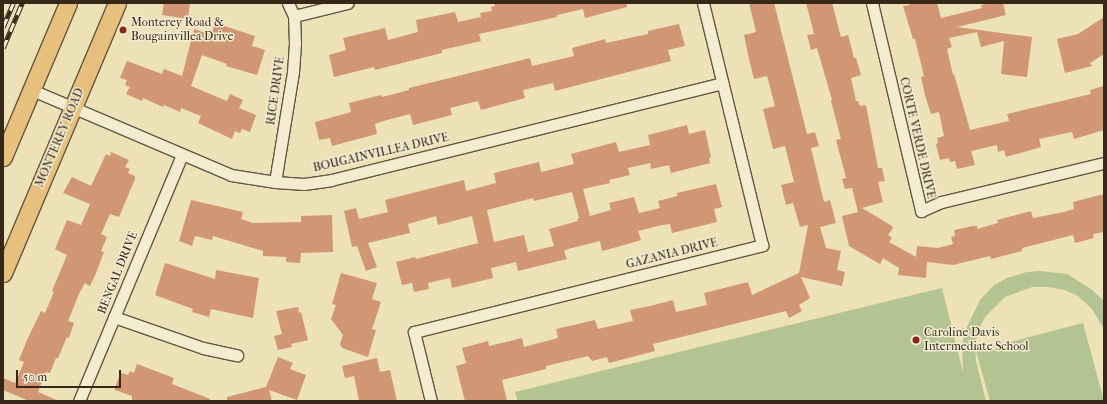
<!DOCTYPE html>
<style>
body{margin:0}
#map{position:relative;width:1107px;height:404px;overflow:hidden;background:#ede1b8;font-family:"IM FELL French Canon",serif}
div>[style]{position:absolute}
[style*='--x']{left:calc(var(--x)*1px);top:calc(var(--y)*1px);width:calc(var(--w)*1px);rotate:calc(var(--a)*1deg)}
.green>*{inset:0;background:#b4c392}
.building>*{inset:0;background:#d19774}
.roads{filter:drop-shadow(1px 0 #63563f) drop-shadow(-1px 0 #63563f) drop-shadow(0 1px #63563f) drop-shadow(0 -1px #63563f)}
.minor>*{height:11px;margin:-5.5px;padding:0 5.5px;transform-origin:5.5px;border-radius:5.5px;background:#f3ecd1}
.primary>*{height:17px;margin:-8.5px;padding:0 8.5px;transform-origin:8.5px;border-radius:8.5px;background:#e6c07c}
.rail>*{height:4.5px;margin-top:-2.25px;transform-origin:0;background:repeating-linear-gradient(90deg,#f3ecd1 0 9px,#352817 0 18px);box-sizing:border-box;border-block:1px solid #352817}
.dots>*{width:11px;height:11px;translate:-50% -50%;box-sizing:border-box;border:2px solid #f3ecd1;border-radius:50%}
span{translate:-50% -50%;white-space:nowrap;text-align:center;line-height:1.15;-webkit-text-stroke:3px #f3ecd1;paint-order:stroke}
.poi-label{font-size:12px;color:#352817}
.left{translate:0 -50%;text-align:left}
.street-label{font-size:12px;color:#352817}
.frame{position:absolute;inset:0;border:4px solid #352817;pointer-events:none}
.scale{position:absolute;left:16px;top:370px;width:105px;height:18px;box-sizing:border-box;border:2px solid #352817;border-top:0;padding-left:5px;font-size:12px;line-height:14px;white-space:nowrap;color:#352817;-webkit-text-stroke:3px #f3ecd1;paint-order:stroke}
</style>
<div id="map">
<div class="green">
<i style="clip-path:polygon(1040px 271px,1067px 274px,1091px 289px,1104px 301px,1104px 329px,1092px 309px,1078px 296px,1065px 290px,1048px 287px,1032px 287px,1005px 297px,985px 317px,978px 330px,975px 346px,976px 361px,986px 401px,518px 401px,515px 392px,942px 288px,963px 372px,962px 344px,965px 331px,980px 300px,993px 286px,1007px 278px,1027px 272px)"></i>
<i style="clip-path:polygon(1083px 323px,1104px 401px,990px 401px,976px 351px)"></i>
</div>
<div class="building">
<i style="clip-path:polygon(164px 3px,190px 3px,188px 19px,162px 15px)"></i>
<i style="clip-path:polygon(494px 3px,627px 3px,627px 7px,585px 18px,583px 9px,557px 15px,557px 17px,479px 34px,481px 41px,442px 50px,442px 53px,375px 70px,374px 67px,334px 77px,329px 55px,346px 50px,343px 38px,385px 28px,388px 40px,418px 32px,416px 20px,455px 12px,458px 22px,481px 17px,480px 13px,492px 11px,491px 7px,495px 6px)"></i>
<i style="clip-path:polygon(749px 3px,774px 3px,807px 134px,815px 132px,819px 146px,811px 148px,824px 202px,830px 200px,836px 223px,820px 227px,826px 248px,841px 251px,837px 270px,845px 272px,842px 286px,801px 277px,810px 298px,799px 305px,802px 311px,789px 318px,786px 311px,653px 344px,655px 351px,609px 363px,607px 357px,592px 361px,588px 356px,546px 366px,546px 369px,502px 380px,507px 401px,465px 401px,456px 366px,466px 363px,462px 348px,488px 341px,489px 346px,522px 338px,524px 347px,558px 338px,556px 329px,595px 320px,598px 329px,633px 321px,630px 310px,650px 306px,673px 300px,676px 312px,707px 305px,704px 293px,748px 282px,752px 295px,799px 273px,808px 225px,800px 227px,793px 203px,786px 205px,781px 185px,794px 182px,785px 146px,773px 149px,763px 109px,775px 106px,767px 76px,754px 79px,749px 59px,744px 35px,756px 32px)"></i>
<i style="clip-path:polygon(806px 3px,832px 3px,841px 37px,848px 35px,854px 58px,856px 58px,861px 75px,851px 78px,856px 101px,858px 101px,860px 106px,866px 105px,878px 168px,882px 168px,885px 181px,878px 182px,883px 202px,862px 208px,892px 226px,893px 228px,888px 235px,892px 238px,889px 242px,916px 257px,917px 246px,938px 248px,953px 244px,951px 237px,955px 236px,954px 230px,973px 226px,977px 226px,977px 229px,998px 223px,997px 220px,1031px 211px,1033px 218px,1064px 212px,1074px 209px,1073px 202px,1104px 194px,1104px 232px,1093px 234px,1094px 238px,1075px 243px,1073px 235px,1022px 248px,1022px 251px,991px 259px,990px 256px,953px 265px,927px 262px,926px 278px,898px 275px,899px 268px,883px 258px,880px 264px,849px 246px,842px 216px,858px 212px,852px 188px,845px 189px,842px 179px,846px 178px,836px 140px,841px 139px,831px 101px,832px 100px,817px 48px,811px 50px,807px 35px,814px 34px)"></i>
<i style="clip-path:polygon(910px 3px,937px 3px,941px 18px,982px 8px,981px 5px,989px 3px,1003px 3px,1006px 15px,957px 27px,1032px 37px,1027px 77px,1001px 74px,1004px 41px,981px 47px,977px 32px,949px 38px,952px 47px,947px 49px,953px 75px,954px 74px,970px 130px,1009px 121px,1007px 114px,1091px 94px,1090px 90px,1104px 86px,1104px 130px,1074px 139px,1072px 132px,1039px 139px,1041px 147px,1006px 157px,1004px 150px,998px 152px,997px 145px,971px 151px,975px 165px,957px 169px,955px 161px,950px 162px,949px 158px,940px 160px,936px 145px,938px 142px,937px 138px,944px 136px,939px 112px,931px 114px,925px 95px,921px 77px,924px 76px,915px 39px,913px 39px,903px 6px,910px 5px)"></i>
<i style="clip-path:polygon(1104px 17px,1104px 54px,1090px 63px,1092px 66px,1065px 73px,1057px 39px,1078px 34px)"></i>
<i style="clip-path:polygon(215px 23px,255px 36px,252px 46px,265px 50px,257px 75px,226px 66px,227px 64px,202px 55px,191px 86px,227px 101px,230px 94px,243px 100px,239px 108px,256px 115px,250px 132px,242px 129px,240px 133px,235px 131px,232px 139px,198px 123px,201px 116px,181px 108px,180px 112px,164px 105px,163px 107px,143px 98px,142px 101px,126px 94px,130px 87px,125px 85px,127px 80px,120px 78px,127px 61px,162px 74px,164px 69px,182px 76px,194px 29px,211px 35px)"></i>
<i style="clip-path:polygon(679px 24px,685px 46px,668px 50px,671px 61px,555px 91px,553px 83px,523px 90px,525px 98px,481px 110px,478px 101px,450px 108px,452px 115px,413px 125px,410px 114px,387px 120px,375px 124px,377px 134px,332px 146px,330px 138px,319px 140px,315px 122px,351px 112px,349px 103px,381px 95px,382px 97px,409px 90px,409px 88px,530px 58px,532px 66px,574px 56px,572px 48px,605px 39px,606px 43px,648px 34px,648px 31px)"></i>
<i style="clip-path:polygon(evenodd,687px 125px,689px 134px,705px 130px,711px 157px,709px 158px,710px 163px,671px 173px,669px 165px,651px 169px,650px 163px,628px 168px,630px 175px,609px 180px,610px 183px,583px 189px,590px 216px,611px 210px,609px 203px,634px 197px,639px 213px,660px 208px,658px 201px,677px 196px,677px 193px,716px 184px,722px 207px,714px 209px,717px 222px,672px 233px,670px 224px,662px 225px,638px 231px,641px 240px,617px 247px,602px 251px,600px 241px,568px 249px,564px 251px,567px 259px,518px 271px,516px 262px,491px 268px,493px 278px,452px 288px,450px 278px,428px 283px,429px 289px,414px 292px,412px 283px,402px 285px,396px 262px,415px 257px,416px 259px,478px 243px,472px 216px,438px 225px,436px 216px,408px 224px,410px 233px,368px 243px,377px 267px,366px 271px,357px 246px,352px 247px,344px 211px,356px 208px,359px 219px,388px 212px,385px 200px,464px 180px,466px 191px,496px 183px,494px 173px,539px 162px,541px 172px,574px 164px,571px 154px,616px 142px,619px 152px,650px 145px,648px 135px,687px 125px,572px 192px,579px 218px,577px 219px,578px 221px,549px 229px,554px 246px,528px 252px,524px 235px,494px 242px,487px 210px,533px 198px,534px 201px,572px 192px)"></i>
<i style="clip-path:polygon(111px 152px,129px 160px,125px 167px,130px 169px,128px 173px,135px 176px,135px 179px,119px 217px,110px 214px,101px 234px,107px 237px,101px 251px,104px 252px,96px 273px,90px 286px,85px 283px,79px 294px,68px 321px,74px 323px,69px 338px,67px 337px,58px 358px,56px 358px,50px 373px,46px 372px,38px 392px,59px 401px,29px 401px,3px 390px,3px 378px,15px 383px,24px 362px,19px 360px,27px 340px,41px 311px,45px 313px,54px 292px,52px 291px,67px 255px,55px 249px,67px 220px,81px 225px,90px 204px,63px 193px,72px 177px,91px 186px,106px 154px,110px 156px)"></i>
<i style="clip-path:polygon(191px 200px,243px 212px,241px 219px,253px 223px,301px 222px,301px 216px,332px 215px,333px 252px,301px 253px,300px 263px,286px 262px,286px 257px,263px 256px,263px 251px,213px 236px,212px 240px,195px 236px,192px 246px,179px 241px)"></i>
<i style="clip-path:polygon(165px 263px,215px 279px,216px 270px,259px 278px,253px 318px,211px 309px,209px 317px,192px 312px,193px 309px,155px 295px)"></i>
<i style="clip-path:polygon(341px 273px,377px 283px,372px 299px,381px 302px,372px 329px,376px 330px,368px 357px,342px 348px,340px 344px,343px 335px,331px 319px,336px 305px,332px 304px)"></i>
<i style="clip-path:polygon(298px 307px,299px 313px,301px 312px,308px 340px,291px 344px,292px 347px,278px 350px,274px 336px,282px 334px,276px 311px)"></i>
<i style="clip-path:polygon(278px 357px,293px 363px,290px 369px,306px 375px,297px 400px,269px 390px,272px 401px,227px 401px,227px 397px,266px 387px)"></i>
<i style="clip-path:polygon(377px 358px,380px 372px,390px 370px,397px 401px,359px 401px,354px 376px,345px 378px,342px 366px)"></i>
<i style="clip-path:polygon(137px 364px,174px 378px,172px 384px,210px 399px,210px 401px,132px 401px,132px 396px,115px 390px,115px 387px,121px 373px,128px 375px,130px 371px,134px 373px)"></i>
</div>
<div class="roads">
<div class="minor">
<i style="--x:872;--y:3;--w:214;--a:76.7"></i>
<i style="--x:921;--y:211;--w:22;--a:-24"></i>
<i style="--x:941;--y:202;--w:168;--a:-13.5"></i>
<i style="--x:294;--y:16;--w:55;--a:-13.8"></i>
<i style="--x:32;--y:90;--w:216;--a:23.1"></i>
<i style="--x:231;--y:175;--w:45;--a:9"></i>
<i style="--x:275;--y:182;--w:29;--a:4"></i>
<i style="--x:304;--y:184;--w:27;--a:-8"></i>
<i style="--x:331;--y:180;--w:403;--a:-13.9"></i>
<i style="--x:275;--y:182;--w:111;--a:-80.7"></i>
<i style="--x:293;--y:72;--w:29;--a:-86"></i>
<i style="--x:295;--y:43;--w:27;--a:-92"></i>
<i style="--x:294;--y:16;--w:14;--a:-115"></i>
<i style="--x:114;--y:317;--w:94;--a:19.2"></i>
<i style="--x:203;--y:348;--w:35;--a:12"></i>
<i style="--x:79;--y:401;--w:267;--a:-67.3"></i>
<i style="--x:431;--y:401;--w:71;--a:-103.8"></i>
<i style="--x:414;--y:332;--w:359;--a:-14"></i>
<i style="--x:762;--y:245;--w:249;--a:-103.7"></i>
</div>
<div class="primary">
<i style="--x:3;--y:157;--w:167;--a:-67.1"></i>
<i style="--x:3;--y:273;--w:293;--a:-67.1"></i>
</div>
</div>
<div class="rail">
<i style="--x:3;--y:27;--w:26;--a:-67"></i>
<i style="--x:3;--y:48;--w:49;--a:-67.1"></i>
</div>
<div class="dots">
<i style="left:123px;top:30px;background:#8f2418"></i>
<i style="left:916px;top:340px;background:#8f2418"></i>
</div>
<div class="poi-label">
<span class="left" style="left:131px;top:30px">Monterey Road &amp;<br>Bougainvillea Drive</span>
<span class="left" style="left:924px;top:340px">Caroline Davis<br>Intermediate School</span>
</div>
<div class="street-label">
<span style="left:276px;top:91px;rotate:-82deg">RICE DRIVE</span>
<span style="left:60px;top:138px;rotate:-67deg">MONTEREY ROAD</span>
<span style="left:917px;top:138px;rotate:77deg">CORTE VERDE DRIVE</span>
<span style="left:381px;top:153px;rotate:-13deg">BOUGAINVILLEA DRIVE</span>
<span style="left:672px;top:254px;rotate:-14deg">GAZANIA DRIVE</span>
<span style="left:118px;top:273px;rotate:-68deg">BENGAL DRIVE</span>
</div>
<div class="frame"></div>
<div class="scale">50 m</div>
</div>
